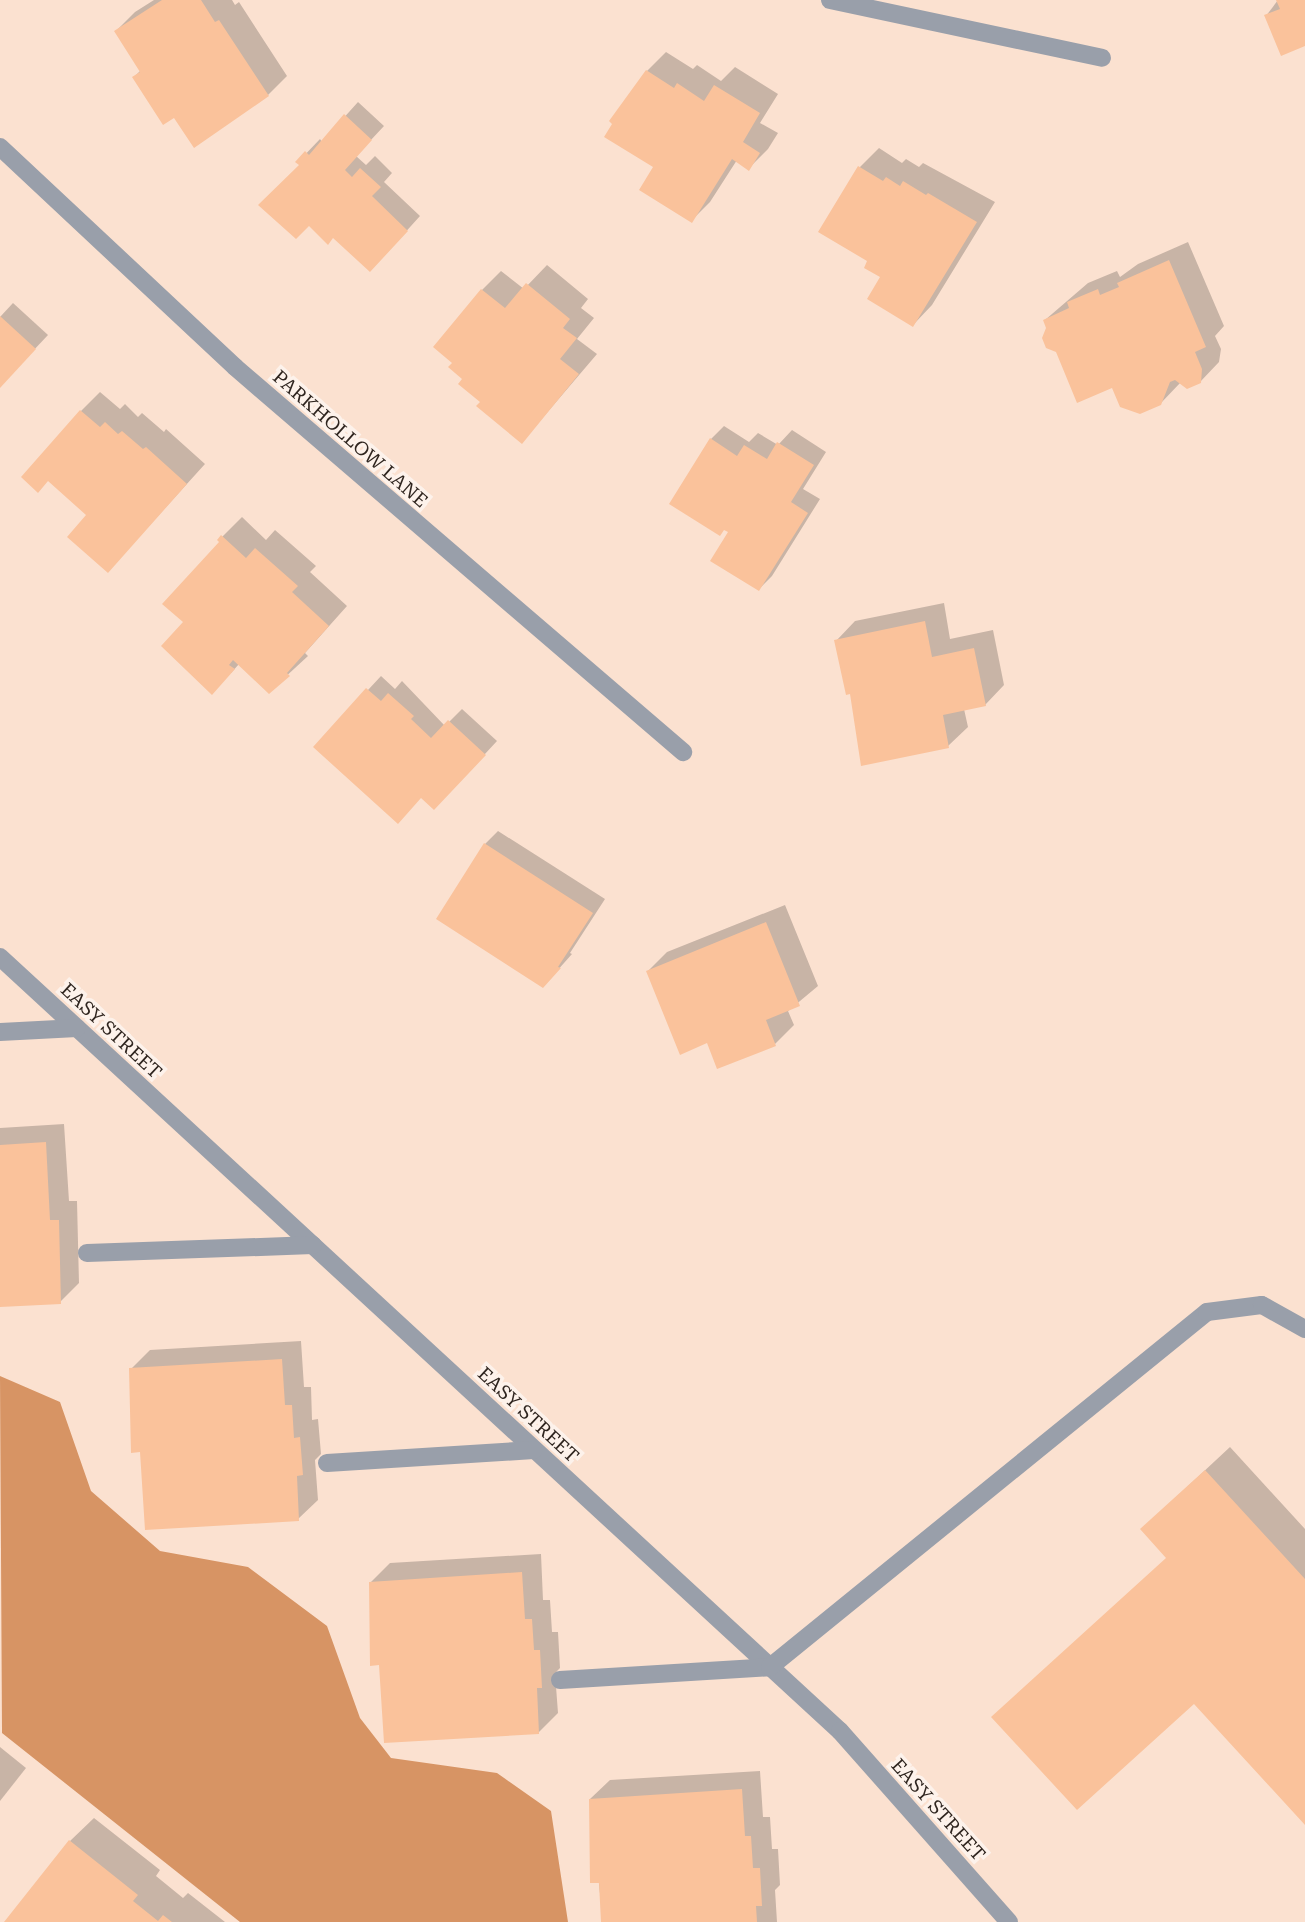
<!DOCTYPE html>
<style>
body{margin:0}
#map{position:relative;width:1305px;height:1922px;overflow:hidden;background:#fbe1d0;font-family:"Roboto Serif",serif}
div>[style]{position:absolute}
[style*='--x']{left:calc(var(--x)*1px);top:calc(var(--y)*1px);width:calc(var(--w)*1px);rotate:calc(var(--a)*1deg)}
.forest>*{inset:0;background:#d79464}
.shadow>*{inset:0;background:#0003}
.building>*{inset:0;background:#fac29b}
.minor>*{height:18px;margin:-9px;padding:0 9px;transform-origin:9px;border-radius:9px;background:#999faa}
span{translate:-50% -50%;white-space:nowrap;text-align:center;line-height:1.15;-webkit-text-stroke:7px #fdf2eb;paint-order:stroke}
.street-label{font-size:19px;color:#2f251f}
</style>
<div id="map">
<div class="forest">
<i style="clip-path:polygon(0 1376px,60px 1402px,91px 1491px,160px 1551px,248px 1567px,327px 1626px,360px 1718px,391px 1758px,497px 1773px,551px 1811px,568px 1922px,240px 1922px,2px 1733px)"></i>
</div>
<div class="shadow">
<i style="clip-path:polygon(154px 0,232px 0,235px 5px,239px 2px,287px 76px,268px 95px,174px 115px,134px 77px,141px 70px,116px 31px,135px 12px)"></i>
<i style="clip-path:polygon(1278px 0,1305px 0,1305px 44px,1266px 16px)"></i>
<i style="clip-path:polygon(666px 52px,693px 69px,697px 65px,721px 81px,735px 67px,778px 94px,760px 123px,778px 133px,768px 149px,749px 168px,737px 160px,710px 202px,691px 221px,656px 166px,647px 71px)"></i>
<i style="clip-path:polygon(358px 102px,384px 126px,356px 156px,366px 165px,375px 156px,392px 173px,384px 182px,420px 216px,383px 257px,298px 162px,320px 139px,322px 142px)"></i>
<i style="clip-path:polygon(879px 148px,902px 163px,906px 159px,919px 167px,923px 163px,995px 202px,932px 305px,913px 325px,870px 261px,860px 167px)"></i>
<i style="clip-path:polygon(1188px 242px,1224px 326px,1215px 336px,1221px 349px,1219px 362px,1200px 382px,1181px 382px,1160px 404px,1113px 385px,1048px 328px,1045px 320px,1088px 283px,1117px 271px,1120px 277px,1138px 264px)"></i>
<i style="clip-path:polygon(547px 265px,588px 299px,581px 308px,594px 318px,577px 339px,597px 354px,522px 442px,482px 401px,464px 379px,482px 290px,501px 271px,524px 289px)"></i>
<i style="clip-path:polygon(13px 303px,48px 335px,0 386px,0 317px)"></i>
<i style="clip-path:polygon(100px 392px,120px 409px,125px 404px,138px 417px,142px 413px,164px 432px,166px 429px,205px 464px,108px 571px,89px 515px,81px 411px)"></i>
<i style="clip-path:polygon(724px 426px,749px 442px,758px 433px,778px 445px,792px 430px,826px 452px,803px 489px,820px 499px,772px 576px,759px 589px,730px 532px,711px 439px)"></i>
<i style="clip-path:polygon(242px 517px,266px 540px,275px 530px,316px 566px,310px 572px,347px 606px,305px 653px,308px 656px,269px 692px,239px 664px,231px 673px,185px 622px,221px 542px,219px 540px)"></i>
<i style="clip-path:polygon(944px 603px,950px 639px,993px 630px,1004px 685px,985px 705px,964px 709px,968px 727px,948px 746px,851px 692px,836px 641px,855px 621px)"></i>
<i style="clip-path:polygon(381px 676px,395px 689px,402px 681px,445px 726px,462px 709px,497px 741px,447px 795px,422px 796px,315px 747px)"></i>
<i style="clip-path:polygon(498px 831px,605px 899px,570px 953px,572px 954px,556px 972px,485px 844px)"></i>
<i style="clip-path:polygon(785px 905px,818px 986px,788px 1011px,794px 1025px,775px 1044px,708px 1041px,648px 971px,667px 952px)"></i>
<i style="clip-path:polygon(64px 1124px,69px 1201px,77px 1201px,79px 1283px,60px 1302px,0 1306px,0 1128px)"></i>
<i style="clip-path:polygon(301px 1341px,304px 1387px,311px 1387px,312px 1420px,318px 1419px,321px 1454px,315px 1460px,318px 1500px,298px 1519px,142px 1450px,131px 1369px,150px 1350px)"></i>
<i style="clip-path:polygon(1230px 1447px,1305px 1529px,1305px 1823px,1168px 1557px,1142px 1529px)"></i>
<i style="clip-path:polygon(541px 1554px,543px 1600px,550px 1600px,552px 1632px,558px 1632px,560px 1668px,555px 1673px,558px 1713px,538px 1733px,381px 1664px,371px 1582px,390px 1563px)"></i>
<i style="clip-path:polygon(0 1747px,26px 1768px,0 1801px)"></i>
<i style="clip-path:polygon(760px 1771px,763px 1817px,770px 1817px,772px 1849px,778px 1849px,780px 1885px,775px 1890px,777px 1922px,603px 1922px,590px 1799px,610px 1780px)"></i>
<i style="clip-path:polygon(94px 1818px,160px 1870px,156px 1876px,183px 1898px,188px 1893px,225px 1922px,6px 1922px,70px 1841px)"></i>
</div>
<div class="building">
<i style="clip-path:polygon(162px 0,201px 0,215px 22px,219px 20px,269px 96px,194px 148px,174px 118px,163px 125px,132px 77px,140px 72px,114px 31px)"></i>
<i style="clip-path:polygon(1276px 0,1305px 0,1305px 46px,1281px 56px,1264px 15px,1280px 9px)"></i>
<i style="clip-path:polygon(646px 70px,674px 88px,677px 83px,704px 101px,714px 85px,760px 113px,743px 142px,760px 153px,749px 171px,732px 159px,692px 223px,639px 190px,653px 167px,604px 137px,612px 124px,609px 121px)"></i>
<i style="clip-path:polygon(344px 114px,372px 140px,345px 170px,352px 177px,360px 168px,381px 187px,372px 196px,408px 231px,370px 272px,333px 238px,328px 245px,309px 226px,296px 239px,258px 205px,299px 165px,295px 162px,305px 151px,309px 155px)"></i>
<i style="clip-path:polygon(858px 166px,883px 181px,886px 177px,900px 186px,903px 181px,926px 195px,928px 193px,977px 222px,913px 327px,867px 299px,880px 277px,864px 268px,867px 261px,818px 232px)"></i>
<i style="clip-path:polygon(1169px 260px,1206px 347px,1195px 352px,1202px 369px,1201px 383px,1187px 389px,1175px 380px,1170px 382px,1161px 405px,1140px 414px,1120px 407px,1112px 388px,1077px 403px,1056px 352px,1046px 348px,1042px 338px,1046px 328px,1043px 320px,1069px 308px,1067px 302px,1098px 289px,1100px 295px,1119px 287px,1117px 283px)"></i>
<i style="clip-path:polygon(526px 283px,570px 319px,563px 328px,577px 338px,560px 359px,579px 374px,522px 444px,476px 406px,480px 402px,458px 384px,462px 379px,448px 367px,452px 363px,433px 347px,481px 289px,505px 308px)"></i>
<i style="clip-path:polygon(0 316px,36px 349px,0 388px)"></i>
<i style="clip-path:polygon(80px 410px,100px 427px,105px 422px,118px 434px,122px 431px,143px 449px,146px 447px,187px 484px,108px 573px,67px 537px,86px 515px,48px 481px,38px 493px,21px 477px)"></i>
<i style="clip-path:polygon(710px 438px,737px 456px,744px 445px,767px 459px,777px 442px,814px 465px,791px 502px,808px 513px,759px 591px,710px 561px,728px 532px,724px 530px,720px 536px,669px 504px)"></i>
<i style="clip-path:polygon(221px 535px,246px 558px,255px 548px,298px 586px,292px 592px,329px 626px,287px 673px,290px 676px,269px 694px,233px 660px,229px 665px,235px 669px,212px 695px,161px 646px,183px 622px,162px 604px,219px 542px,217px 540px)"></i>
<i style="clip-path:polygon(925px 621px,932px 657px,974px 648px,986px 706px,943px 715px,949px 748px,861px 766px,850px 694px,846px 695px,834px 640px)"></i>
<i style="clip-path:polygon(366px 688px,381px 701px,388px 693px,414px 716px,411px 719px,431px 738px,448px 720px,486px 755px,434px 810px,421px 798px,398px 824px,313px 747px)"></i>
<i style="clip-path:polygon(484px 843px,593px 913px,558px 967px,561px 968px,543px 988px,436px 919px)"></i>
<i style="clip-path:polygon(766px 922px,800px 1006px,766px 1020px,776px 1046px,717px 1069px,707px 1043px,680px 1055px,646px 971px)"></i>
<i style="clip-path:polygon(46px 1142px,50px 1220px,59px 1220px,61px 1304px,0 1307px,0 1145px)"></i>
<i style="clip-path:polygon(282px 1359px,285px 1405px,292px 1405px,294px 1438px,300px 1437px,303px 1475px,297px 1476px,299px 1521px,145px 1530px,140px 1452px,131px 1453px,129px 1368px)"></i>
<i style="clip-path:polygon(1205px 1470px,1305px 1579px,1305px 1825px,1194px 1704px,1077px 1810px,991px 1717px,1166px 1558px,1140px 1529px)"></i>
<i style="clip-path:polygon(522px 1572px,525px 1619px,532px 1619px,534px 1650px,540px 1650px,542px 1688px,537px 1688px,539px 1734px,384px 1743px,379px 1665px,370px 1666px,369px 1582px)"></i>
<i style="clip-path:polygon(742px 1789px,745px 1836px,751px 1836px,753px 1868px,760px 1868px,762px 1906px,756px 1906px,757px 1922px,601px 1922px,599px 1883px,590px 1883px,589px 1799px)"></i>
<i style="clip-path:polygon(69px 1840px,138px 1895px,133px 1901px,158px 1921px,163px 1915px,172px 1922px,4px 1922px)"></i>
</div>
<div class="minor">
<i style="--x:830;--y:0;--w:278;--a:12"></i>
<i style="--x:0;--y:147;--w:322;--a:43.1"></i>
<i style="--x:235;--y:367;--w:591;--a:40.67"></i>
<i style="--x:0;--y:957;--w:1142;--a:42.66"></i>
<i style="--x:840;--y:1731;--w:255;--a:48.5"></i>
<i style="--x:0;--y:1032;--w:77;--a:-3"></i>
<i style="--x:87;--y:1253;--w:226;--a:-2"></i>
<i style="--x:327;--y:1463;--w:207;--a:-3.6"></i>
<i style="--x:560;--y:1680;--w:210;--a:-3.5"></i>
<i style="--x:770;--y:1667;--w:563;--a:-39.09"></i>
<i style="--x:1207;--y:1312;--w:55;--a:-7.3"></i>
<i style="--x:1262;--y:1305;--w:49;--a:29.2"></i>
</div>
<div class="street-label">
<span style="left:350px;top:439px;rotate:41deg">PARKHOLLOW LANE</span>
<span style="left:111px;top:1031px;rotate:43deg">EASY STREET</span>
<span style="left:528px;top:1415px;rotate:43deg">EASY STREET</span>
<span style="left:938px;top:1810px;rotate:48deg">EASY STREET</span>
</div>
</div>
